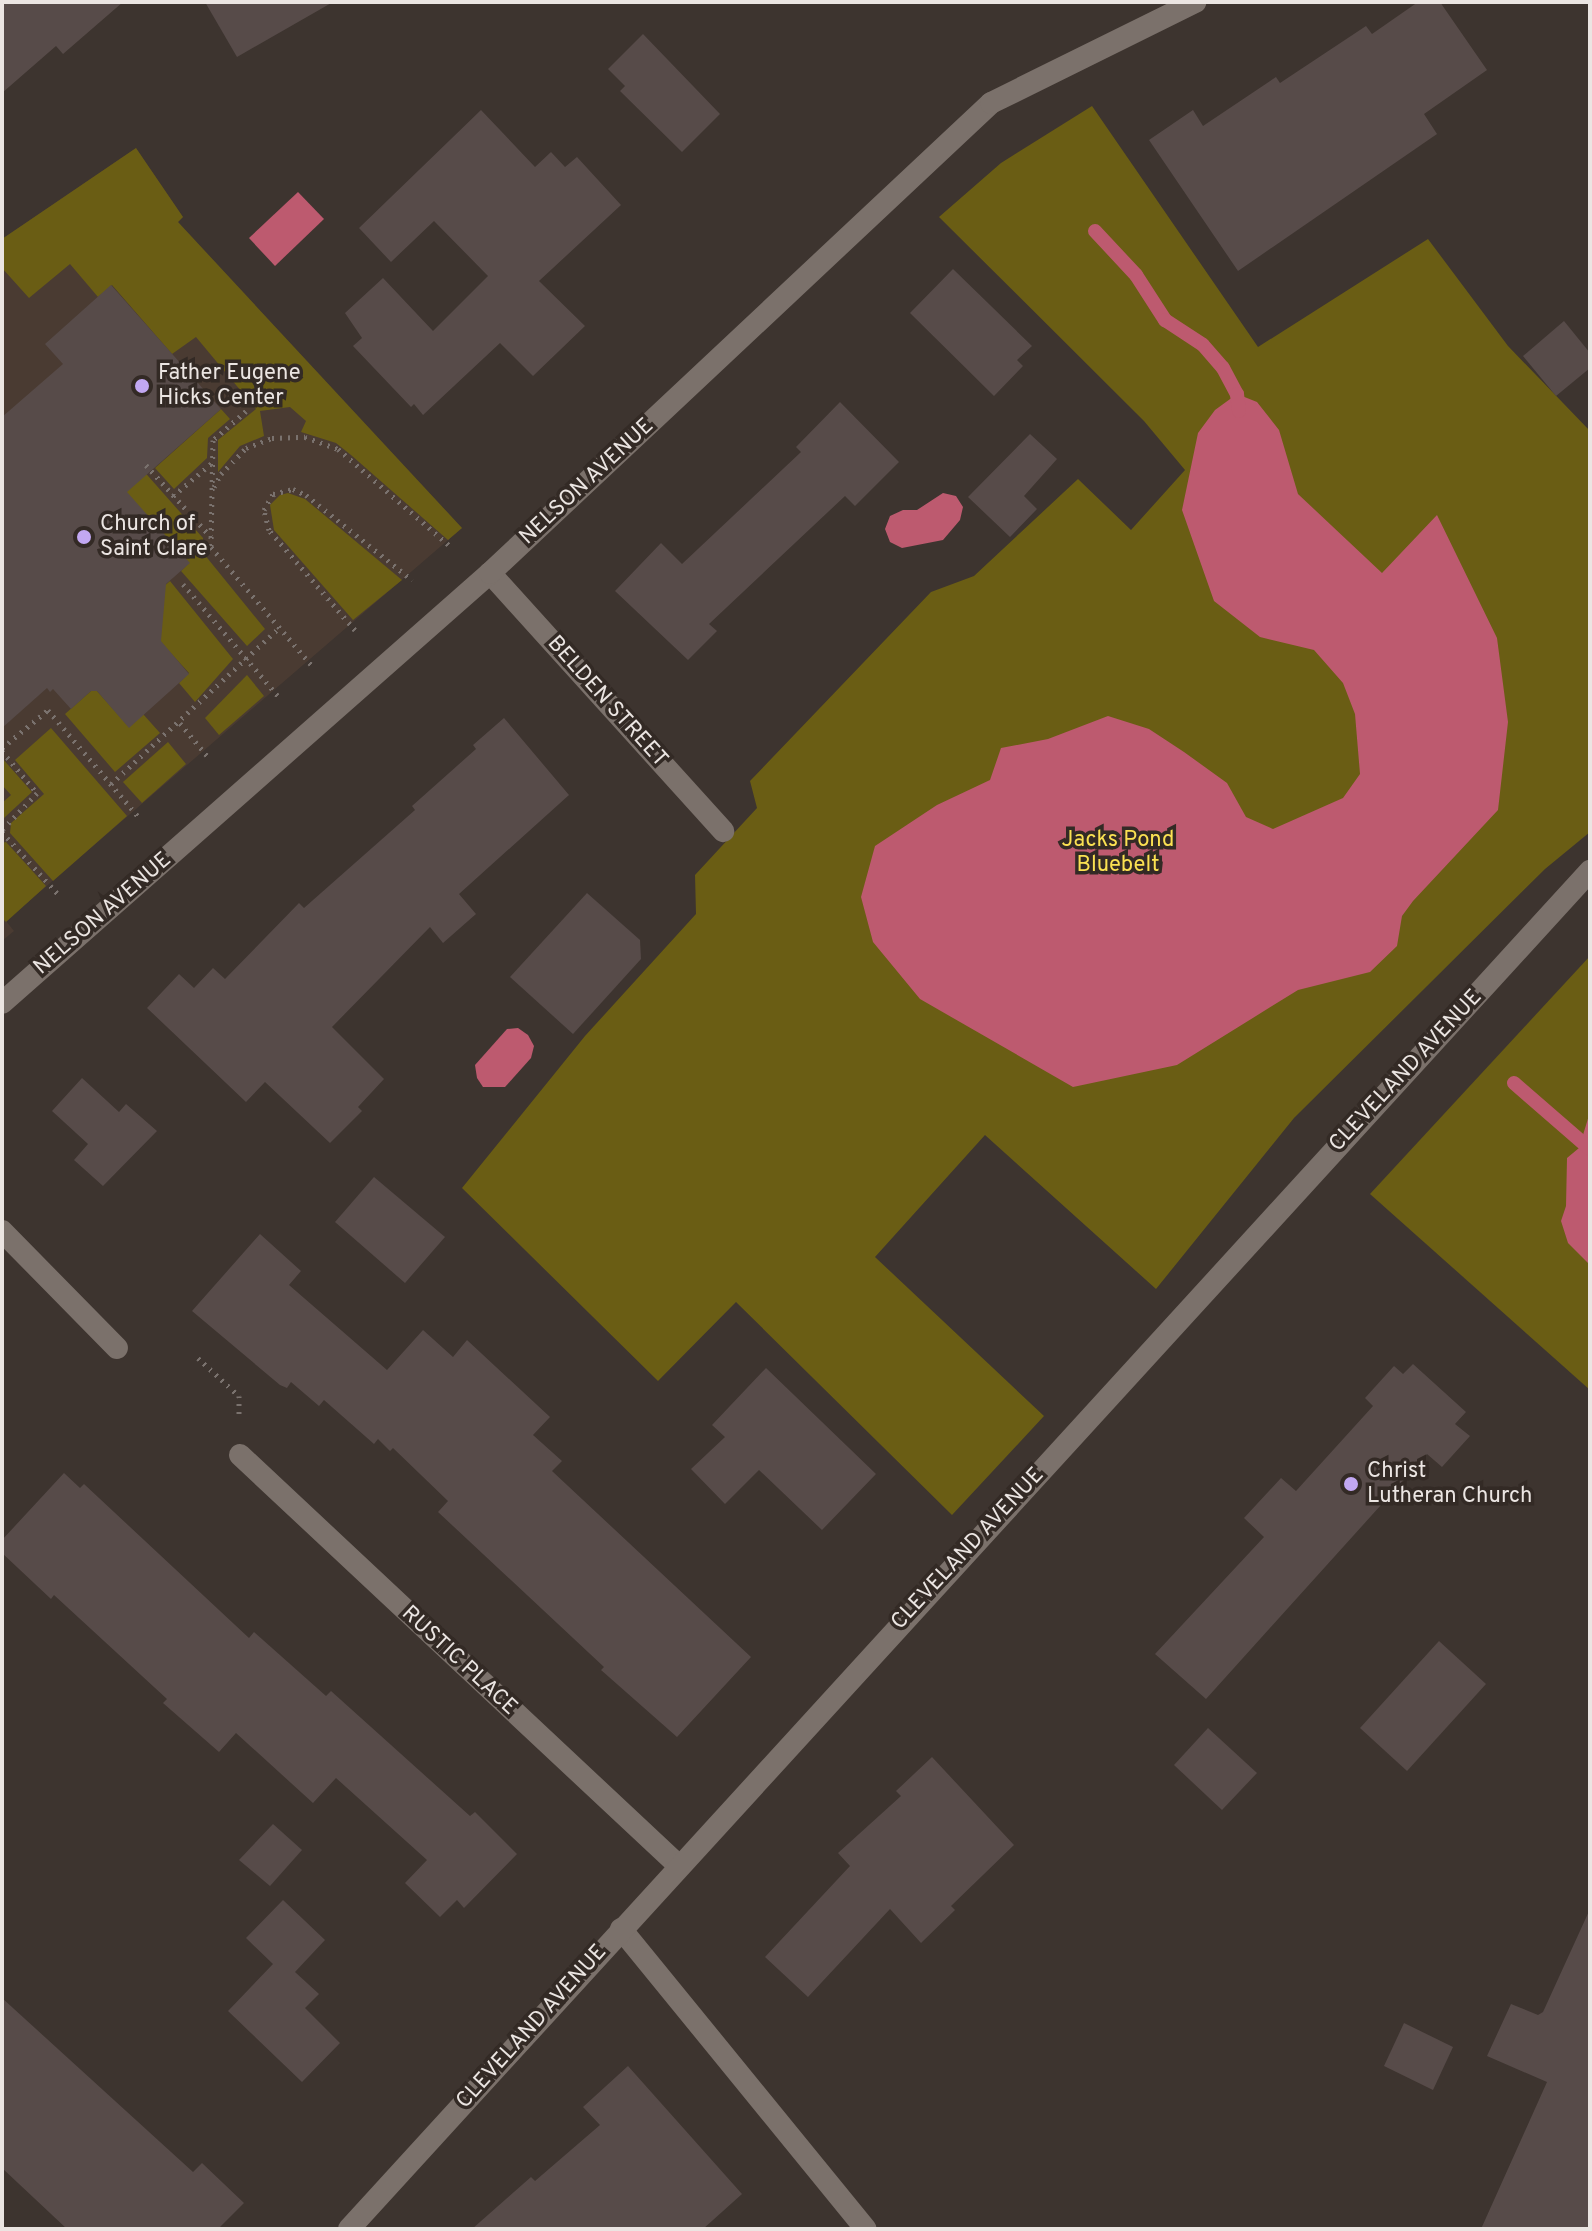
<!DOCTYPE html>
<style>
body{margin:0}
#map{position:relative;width:1592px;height:2231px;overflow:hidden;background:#3d342f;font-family:Overpass,sans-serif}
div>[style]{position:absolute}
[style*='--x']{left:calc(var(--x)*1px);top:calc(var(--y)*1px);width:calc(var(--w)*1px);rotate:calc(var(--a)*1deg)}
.built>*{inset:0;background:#4a3b32}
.green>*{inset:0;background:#6a5d14}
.water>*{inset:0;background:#bd5a6f}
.stream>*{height:14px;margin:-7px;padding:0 7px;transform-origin:7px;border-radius:7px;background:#bd5a6f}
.building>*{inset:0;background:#574b49}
.path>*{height:5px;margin-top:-2.5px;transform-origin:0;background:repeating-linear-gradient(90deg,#7a726e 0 2px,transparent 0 8px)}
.minor>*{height:22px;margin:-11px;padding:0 11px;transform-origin:11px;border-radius:11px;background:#7b716b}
.tertiary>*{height:22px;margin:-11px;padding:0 11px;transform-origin:11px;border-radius:11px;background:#7b716b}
.dots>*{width:22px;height:22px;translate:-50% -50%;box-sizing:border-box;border:4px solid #332a25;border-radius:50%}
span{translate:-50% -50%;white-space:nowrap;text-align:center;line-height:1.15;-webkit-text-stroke:7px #332a25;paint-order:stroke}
.poi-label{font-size:22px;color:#ebe5e2}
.left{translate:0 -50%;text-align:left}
.street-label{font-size:22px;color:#ebe5e2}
.park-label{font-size:22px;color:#fbe152}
.frame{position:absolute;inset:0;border:4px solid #ebe5e2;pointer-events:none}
</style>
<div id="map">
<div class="built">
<i style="clip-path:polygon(136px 148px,183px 217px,178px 222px,462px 528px,6px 921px,14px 931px,2px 941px,2px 239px)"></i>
</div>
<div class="green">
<i style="clip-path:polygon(1092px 106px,1258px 347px,1428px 239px,1508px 346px,1590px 431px,1590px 832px,1545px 869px,1294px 1118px,1156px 1289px,985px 1135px,875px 1257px,1044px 1416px,952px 1515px,736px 1302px,658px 1381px,462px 1188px,585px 1036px,696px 914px,695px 875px,757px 808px,750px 781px,931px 592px,974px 576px,1078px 479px,1131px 530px,1185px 470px,1144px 421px,939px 217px,1001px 163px)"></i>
<i style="clip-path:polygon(136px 148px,183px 217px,178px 222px,462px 528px,448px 540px,351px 455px,336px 443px,301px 432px,306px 421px,290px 407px,260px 411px,264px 436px,240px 446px,218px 472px,218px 440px,256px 409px,196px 337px,172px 354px,112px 285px,98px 297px,70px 264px,29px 298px,2px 268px,2px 239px)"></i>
<i style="clip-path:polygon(221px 409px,230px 419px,208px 438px,207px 458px,174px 489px,155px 468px)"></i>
<i style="clip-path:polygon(141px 468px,203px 538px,204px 554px,265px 629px,247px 646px,181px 571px,189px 563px,110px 495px)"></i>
<i style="clip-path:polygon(288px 493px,305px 499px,402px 580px,353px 620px,274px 530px,270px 505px,280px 495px)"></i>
<i style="clip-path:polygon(170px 581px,233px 659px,195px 702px,179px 683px,189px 673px,157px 638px,163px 587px)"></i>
<i style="clip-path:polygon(247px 675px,264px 696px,219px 735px,205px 718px)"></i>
<i style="clip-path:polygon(91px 691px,97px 691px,129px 727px,143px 714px,160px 733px,115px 772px,65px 714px)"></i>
<i style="clip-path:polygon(51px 728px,127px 816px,53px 881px,10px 833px,11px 823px,44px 794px,15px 760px)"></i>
<i style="clip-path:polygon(168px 742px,186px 764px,142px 803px,123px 782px)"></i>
<i style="clip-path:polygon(2px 758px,32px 792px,4px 818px,2px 803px,11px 795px,2px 785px)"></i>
<i style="clip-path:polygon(6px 842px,46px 886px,6px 922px,2px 918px,2px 843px)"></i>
<i style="clip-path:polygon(1590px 956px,1590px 1390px,1370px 1194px)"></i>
</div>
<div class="water">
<i style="clip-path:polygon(298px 192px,324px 219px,275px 266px,249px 238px)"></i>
<i style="clip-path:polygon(1237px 394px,1257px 402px,1279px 430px,1298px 494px,1382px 573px,1437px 515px,1497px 638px,1508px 722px,1498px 810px,1413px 901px,1402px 916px,1397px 946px,1370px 972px,1298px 990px,1177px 1065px,1073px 1087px,920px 999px,873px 942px,861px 897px,875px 846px,937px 805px,990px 780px,1001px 748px,1048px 739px,1108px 716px,1149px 729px,1184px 752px,1227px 783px,1246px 817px,1273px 829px,1343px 798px,1360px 774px,1355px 714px,1343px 683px,1314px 650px,1260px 637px,1214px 601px,1182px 510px,1198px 433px,1215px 410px)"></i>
<i style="clip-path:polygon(943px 493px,956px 496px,963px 507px,960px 520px,943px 540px,902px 548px,890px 542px,885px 529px,890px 516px,903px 510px,917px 510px)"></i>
<i style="clip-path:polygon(518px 1028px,528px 1035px,534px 1046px,531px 1058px,505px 1087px,483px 1087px,477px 1078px,475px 1065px,507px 1029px)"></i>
<i style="clip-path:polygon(1590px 1112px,1590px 1265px,1568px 1243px,1561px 1221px,1566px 1206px,1567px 1158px,1579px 1148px)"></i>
</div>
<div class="stream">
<i style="--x:1095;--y:231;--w:60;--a:47"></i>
<i style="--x:1136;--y:275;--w:54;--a:57.2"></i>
<i style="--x:1165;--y:320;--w:45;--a:33.3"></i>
<i style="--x:1203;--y:345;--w:30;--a:49"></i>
<i style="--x:1223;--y:368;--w:30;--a:62"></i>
<i style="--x:1237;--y:394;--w:17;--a:83"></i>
<i style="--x:1514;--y:1083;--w:101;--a:41"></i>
</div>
<div class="building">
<i style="clip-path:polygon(2px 2px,123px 2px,63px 54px,56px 46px,2px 93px)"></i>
<i style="clip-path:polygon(205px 2px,333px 2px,237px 57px)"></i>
<i style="clip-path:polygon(1418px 2px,1440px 2px,1487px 70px,1424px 114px,1437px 134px,1238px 271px,1149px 140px,1193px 110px,1203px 126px,1276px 77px,1280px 83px,1366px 26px,1372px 34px)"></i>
<i style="clip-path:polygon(643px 34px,720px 114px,682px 152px,620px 91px,625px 86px,608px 69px)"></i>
<i style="clip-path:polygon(481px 110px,535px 167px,551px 152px,565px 167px,577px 157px,621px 205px,539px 281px,585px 326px,533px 376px,500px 343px,423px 415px,414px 404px,411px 407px,353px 346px,362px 338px,345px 313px,383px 278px,433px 331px,488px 276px,434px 221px,391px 262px,359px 228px)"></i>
<i style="clip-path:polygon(953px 269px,1032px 346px,1017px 360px,1023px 366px,994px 396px,910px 313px)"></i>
<i style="clip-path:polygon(111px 285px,221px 409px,127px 492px,190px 563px,166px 584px,161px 641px,189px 674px,129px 728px,97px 691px,91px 691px,71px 709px,53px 689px,50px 692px,47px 688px,2px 728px,2px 417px,63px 364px,45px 344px)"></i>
<i style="clip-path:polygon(1564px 321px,1590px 353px,1590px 368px,1556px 396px,1523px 356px)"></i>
<i style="clip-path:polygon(840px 402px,899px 462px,855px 506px,845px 496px,709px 624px,717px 631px,688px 660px,615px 591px,661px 543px,682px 564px,801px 452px,796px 447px)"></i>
<i style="clip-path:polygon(1030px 434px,1057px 459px,1024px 496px,1037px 509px,1010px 537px,968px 497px)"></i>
<i style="clip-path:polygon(504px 718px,569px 795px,459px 894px,476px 914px,443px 943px,430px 927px,332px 1027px,384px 1079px,358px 1107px,362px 1111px,330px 1143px,265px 1082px,246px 1102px,147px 1008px,179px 974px,194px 988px,213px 968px,225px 979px,299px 903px,304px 908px,415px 810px,412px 806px,476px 749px,473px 745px)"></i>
<i style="clip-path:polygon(587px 893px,640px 940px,641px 959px,573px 1034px,510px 977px)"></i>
<i style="clip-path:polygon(82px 1078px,119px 1112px,126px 1104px,157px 1131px,103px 1186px,74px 1160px,88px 1144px,52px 1111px)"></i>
<i style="clip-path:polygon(374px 1177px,445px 1237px,405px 1283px,335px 1222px)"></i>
<i style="clip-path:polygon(260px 1234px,301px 1271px,289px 1285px,387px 1370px,423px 1330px,453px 1357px,467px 1340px,550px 1417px,533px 1435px,562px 1461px,552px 1471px,751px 1657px,677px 1737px,601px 1670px,604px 1667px,438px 1512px,448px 1501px,393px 1448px,390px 1451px,378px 1439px,374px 1444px,324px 1400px,319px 1406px,291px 1382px,287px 1388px,280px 1385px,192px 1311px)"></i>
<i style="clip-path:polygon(1413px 1364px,1466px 1412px,1455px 1424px,1470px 1436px,1442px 1467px,1427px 1454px,1206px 1699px,1155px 1654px,1264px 1537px,1244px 1518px,1281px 1478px,1296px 1491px,1373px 1406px,1365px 1398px,1394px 1366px,1403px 1374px)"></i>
<i style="clip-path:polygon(766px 1368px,876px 1474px,822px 1530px,759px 1470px,725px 1504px,691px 1469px,725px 1437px,712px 1425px)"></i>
<i style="clip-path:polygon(64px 1473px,80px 1488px,84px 1484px,249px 1638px,254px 1632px,326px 1696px,331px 1691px,470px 1816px,475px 1812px,517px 1854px,464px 1908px,457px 1900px,440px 1917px,405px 1883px,427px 1860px,336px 1778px,313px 1803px,236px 1733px,219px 1752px,163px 1703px,167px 1699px,54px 1595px,51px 1599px,2px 1553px,2px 1540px)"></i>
<i style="clip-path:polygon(1439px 1641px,1486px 1684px,1407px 1771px,1360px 1728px)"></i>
<i style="clip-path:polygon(1208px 1728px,1257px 1773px,1222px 1810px,1174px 1765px)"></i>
<i style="clip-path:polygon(932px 1757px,1014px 1845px,951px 1906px,955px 1910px,921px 1943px,890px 1909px,808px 1997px,765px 1957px,850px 1866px,838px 1853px,901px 1796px,896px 1791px)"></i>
<i style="clip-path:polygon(273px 1824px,302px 1850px,270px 1886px,239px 1860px)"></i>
<i style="clip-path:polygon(283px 1900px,325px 1940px,295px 1972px,319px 1994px,305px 2008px,340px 2043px,302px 2082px,228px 2011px,273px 1964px,246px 1938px)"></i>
<i style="clip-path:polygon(1590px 1909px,1590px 2229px,1481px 2229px,1547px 2082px,1487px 2056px,1511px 2004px,1538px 2015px,1543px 2012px)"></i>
<i style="clip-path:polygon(2px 1998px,193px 2172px,202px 2163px,244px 2203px,218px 2229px,67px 2229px,2px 2168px)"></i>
<i style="clip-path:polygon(1404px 2023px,1453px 2047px,1433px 2090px,1384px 2066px)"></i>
<i style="clip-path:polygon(628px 2066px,742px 2194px,703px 2229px,472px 2229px,531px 2177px,535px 2181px,600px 2125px,583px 2107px)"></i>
</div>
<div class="path">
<i style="--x:246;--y:411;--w:44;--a:138.7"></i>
<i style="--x:213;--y:440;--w:107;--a:91.1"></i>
<i style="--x:211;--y:547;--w:157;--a:49.6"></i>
<i style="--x:146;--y:465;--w:97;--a:47.9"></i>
<i style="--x:214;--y:487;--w:15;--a:-62"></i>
<i style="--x:221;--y:474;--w:36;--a:-46"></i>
<i style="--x:246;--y:448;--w:28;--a:-21"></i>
<i style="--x:272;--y:438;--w:33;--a:-2"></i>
<i style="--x:305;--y:437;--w:35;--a:20"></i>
<i style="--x:338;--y:449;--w:148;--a:40.9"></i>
<i style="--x:173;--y:496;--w:52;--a:-40.4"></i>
<i style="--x:183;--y:584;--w:148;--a:49.7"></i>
<i style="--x:355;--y:630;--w:132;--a:-130.7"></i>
<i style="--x:269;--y:530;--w:21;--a:-104"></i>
<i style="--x:264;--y:510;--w:18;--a:-61"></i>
<i style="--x:273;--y:494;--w:21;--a:-14"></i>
<i style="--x:293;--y:489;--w:14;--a:25"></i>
<i style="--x:306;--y:495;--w:136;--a:38.7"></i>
<i style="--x:180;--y:723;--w:44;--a:50.5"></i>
<i style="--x:2;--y:748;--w:60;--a:-39.6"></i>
<i style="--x:48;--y:710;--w:139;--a:49.7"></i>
<i style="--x:2;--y:751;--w:55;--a:50.2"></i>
<i style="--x:37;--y:793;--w:51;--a:133.4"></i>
<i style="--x:111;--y:784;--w:231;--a:-42.9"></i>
<i style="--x:2;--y:832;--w:84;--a:47.9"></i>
<i style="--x:198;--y:1358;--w:56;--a:42.8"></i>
<i style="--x:239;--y:1396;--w:22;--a:90"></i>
</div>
<div class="minor">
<i style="--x:490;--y:573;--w:348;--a:47.9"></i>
<i style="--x:2;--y:1231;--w:164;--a:45.5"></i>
<i style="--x:240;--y:1455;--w:600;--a:43.11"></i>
<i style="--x:621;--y:1929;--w:387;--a:50.8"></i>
<i style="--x:349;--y:2229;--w:1840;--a:-47.58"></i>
</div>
<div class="tertiary">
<i style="--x:2;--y:1003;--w:650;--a:-41.38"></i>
<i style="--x:490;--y:573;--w:687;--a:-43.17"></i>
<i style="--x:991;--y:103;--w:228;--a:-26.3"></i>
</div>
<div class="dots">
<i style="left:142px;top:386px;background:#c2a8f2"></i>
<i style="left:84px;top:537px;background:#c2a8f2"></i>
<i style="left:1351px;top:1484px;background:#c2a8f2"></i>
</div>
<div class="poi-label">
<span class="left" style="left:158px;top:386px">Father Eugene<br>Hicks Center</span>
<span class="left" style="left:100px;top:537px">Church of<br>Saint Clare</span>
<span class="left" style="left:1367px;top:1484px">Christ<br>Lutheran Church</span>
</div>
<div class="street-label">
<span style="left:587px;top:482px;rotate:-43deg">NELSON AVENUE</span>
<span style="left:607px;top:702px;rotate:48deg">BELDEN STREET</span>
<span style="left:103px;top:914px;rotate:-41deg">NELSON AVENUE</span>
<span style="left:1406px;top:1071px;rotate:-47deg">CLEVELAND AVENUE</span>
<span style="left:968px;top:1549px;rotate:-47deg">CLEVELAND AVENUE</span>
<span style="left:459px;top:1661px;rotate:43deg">RUSTIC PLACE</span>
<span style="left:532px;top:2027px;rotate:-48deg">CLEVELAND AVENUE</span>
</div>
<div class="park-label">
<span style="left:1118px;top:853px">Jacks Pond<br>Bluebelt</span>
</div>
<div class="frame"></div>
</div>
